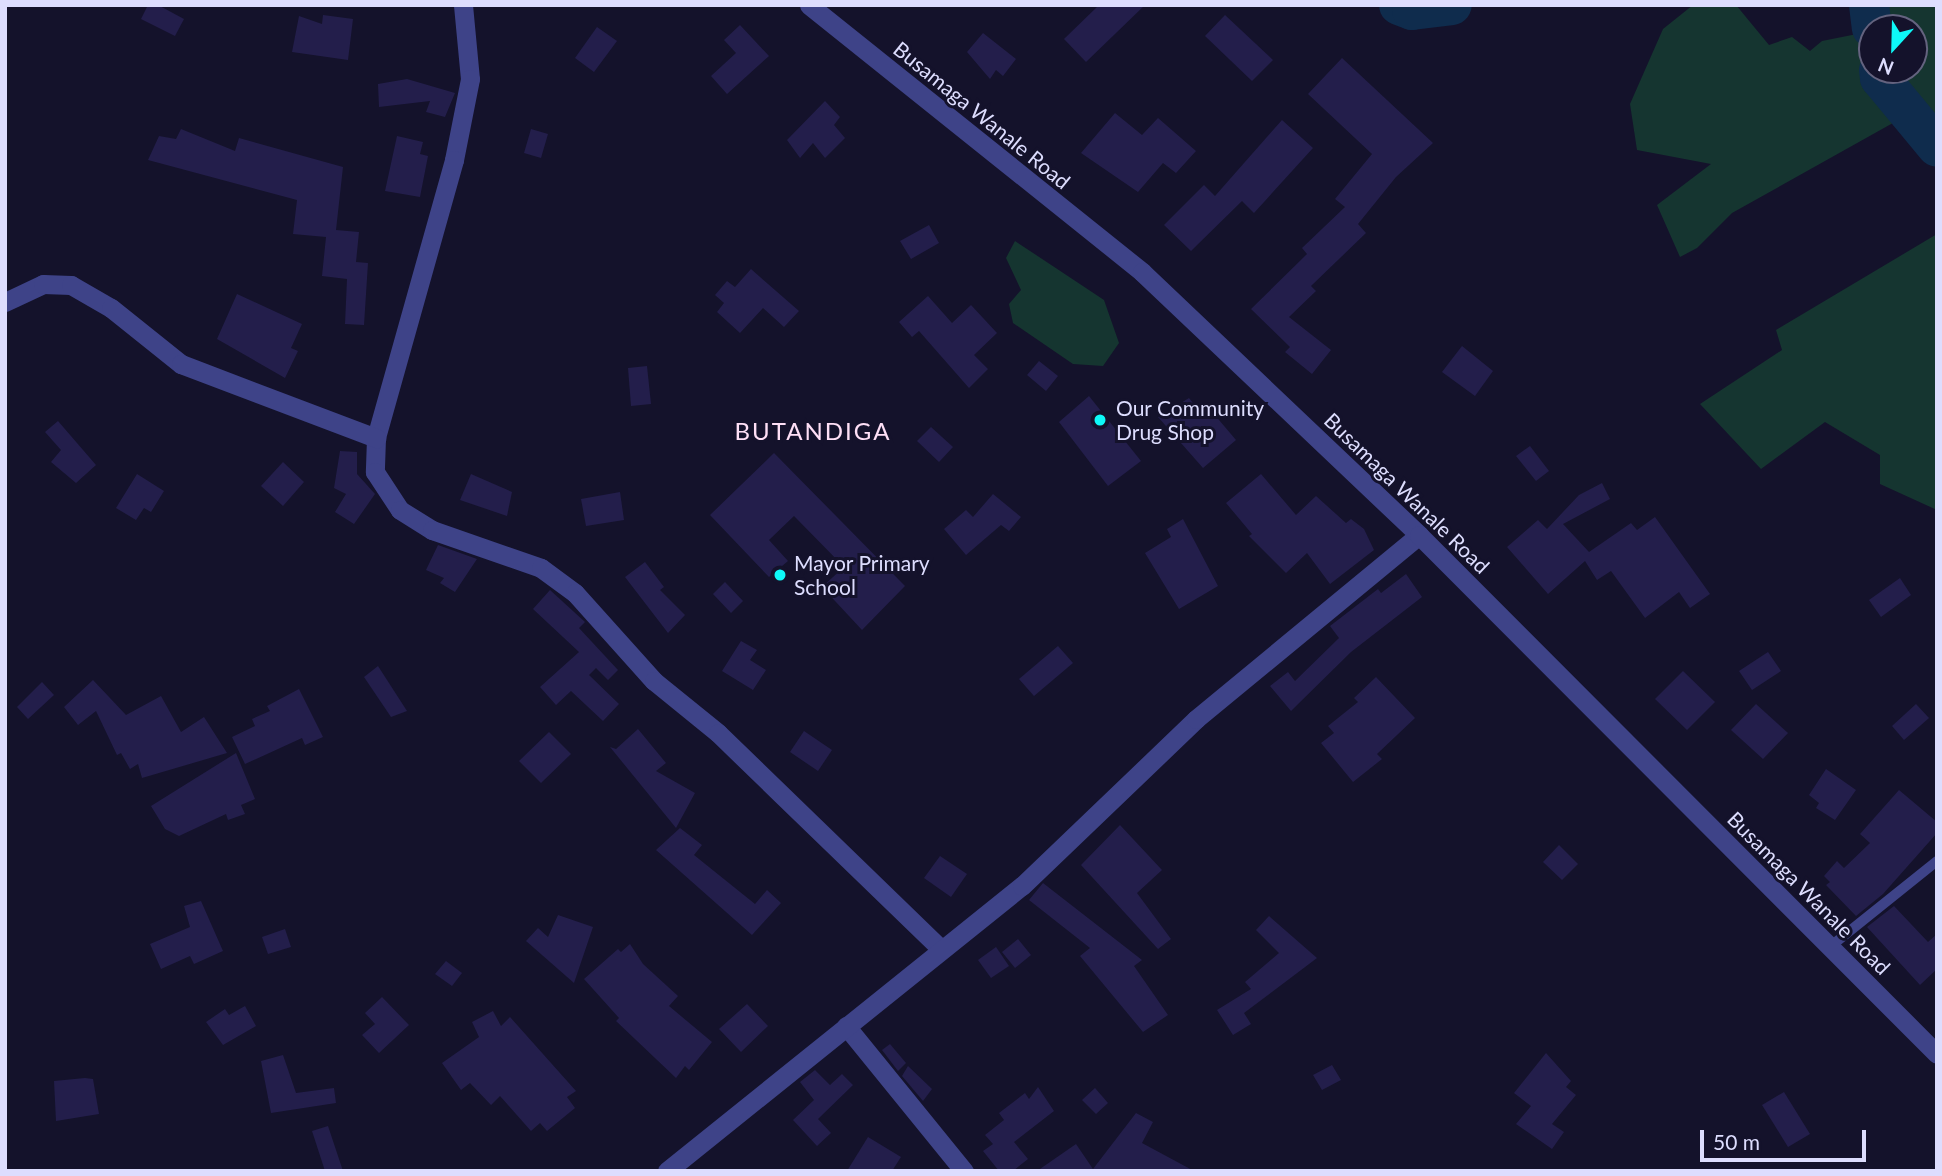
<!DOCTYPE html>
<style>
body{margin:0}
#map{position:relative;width:1942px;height:1176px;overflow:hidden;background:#14122b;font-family:Lato,sans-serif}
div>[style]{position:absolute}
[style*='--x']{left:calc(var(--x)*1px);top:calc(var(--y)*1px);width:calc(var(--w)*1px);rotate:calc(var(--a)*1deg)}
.green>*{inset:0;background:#153530}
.river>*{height:40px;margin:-20px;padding:0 20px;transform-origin:20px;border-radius:20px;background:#0f2c4d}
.building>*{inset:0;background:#231e4b}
.service>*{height:10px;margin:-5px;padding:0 5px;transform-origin:5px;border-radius:5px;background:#3e4388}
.minor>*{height:19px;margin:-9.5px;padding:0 9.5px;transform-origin:9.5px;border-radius:9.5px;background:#3e4388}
.tertiary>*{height:19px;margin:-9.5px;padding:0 9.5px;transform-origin:9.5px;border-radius:9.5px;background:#3e4388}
.dots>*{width:19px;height:19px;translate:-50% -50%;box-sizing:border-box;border:4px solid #14122b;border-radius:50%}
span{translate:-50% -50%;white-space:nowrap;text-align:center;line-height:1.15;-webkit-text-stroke:6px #14122b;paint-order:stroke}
.street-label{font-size:21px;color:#ddddfe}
.poi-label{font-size:21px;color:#ddddfe}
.left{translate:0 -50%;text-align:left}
.quarter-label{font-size:24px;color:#fedff6;letter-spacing:2px}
.frame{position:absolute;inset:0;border:7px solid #ddddfe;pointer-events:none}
.north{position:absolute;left:1858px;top:14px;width:70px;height:70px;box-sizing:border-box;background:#14122b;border:2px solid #64637f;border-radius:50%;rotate:202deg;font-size:19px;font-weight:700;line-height:28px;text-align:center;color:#ddddfe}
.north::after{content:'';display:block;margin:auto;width:24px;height:32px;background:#0ef9f8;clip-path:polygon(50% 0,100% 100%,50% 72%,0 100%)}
.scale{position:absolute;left:1700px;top:1130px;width:166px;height:32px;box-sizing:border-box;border:4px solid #ddddfe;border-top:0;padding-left:9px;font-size:21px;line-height:24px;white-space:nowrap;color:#ddddfe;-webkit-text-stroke:5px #14122b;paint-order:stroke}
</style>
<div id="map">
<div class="green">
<i style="clip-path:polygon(evenodd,1693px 5px,1736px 5px,1769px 45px,1792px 37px,1810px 51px,1822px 41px,1862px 33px,1852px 5px,1937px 5px,1937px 151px,1909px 114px,1732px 213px,1697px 248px,1680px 257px,1657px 205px,1711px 164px,1637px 150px,1630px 104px,1663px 29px,1693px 5px,1914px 28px,1914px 70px,1872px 70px,1872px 28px,1914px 28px)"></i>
<i style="clip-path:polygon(1937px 234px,1937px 510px,1880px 484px,1880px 455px,1825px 422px,1761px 469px,1700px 404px,1782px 350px,1776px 330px)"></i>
<i style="clip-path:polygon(1015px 241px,1104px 300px,1119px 343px,1103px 366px,1073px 364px,1013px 323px,1009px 304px,1021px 290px,1006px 258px)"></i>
</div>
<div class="river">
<i style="--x:1399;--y:5;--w:14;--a:21"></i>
<i style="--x:1412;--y:10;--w:40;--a:-7.1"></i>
<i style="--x:1869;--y:5;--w:23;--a:83"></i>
<i style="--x:1879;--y:70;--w:8;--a:83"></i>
<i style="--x:1880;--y:78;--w:89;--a:50.4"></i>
</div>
<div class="building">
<i style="clip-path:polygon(148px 5px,158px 5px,184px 19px,175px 36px,141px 19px)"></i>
<i style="clip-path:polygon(1099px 5px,1145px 5px,1086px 62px,1064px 39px)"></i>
<i style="clip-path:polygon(323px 15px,353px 19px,348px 60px,292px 52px,299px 16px,322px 24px)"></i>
<i style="clip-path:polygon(1225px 15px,1273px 60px,1252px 81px,1205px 36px)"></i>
<i style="clip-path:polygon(740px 25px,769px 56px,727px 94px,711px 76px,736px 53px,724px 40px)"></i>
<i style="clip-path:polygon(597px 27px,617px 41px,594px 72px,575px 58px)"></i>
<i style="clip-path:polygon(983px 33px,1016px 59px,1003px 76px,996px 70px,990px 79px,967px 52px)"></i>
<i style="clip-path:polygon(1342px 58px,1433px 143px,1396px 177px,1358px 224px,1366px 233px,1311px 286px,1316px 291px,1289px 317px,1331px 350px,1312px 374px,1285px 352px,1290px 347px,1251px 309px,1307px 254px,1302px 248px,1345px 207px,1335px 199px,1372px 154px,1308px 94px)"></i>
<i style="clip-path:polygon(407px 79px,455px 93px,445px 117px,426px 112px,430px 101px,379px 107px,378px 84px)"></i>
<i style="clip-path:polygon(825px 101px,840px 117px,834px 125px,845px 138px,825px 158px,813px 143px,800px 158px,787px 140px)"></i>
<i style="clip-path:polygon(1115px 113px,1142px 135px,1158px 118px,1196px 151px,1176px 173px,1163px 163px,1138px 192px,1081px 153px)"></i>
<i style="clip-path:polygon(1282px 120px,1313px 148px,1254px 213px,1242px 201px,1191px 251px,1164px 225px,1204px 185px,1215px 196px)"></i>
<i style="clip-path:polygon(181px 129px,235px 151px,239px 138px,343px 167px,336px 230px,359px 232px,356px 262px,368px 263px,364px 325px,345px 324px,347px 279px,322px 276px,326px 237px,293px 234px,297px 200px,148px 160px,159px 136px,176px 139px)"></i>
<i style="clip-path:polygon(531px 129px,548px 134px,541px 158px,524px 153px)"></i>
<i style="clip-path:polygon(397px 136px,423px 142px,420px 154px,428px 156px,420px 197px,385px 191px)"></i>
<i style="clip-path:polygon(929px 225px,939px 243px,911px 259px,900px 241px)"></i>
<i style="clip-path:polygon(751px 269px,799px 311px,784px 327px,763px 308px,740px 333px,717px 312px,724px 303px,715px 295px,727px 281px,735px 287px)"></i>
<i style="clip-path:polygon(237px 294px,302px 324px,291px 348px,298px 351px,285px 378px,217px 339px)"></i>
<i style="clip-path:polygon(928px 296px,952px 323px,971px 305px,997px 333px,974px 355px,988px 369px,969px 388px,919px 331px,912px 337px,899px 322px)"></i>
<i style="clip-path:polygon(1462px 346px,1493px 371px,1475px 396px,1442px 372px)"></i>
<i style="clip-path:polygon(1039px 361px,1058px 376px,1046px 391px,1027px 375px)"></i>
<i style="clip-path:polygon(647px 366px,651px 404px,631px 406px,628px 368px)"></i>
<i style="clip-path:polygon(1089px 396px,1141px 461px,1108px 486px,1059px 422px)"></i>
<i style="clip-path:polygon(1189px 398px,1201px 413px,1208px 407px,1236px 440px,1203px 468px,1158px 417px)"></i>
<i style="clip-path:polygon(58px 421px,96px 465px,76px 483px,51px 462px,61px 450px,45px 432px)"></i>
<i style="clip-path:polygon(931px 427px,953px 447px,939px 462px,917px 441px)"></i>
<i style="clip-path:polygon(1530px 446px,1549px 471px,1536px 481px,1516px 456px)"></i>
<i style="clip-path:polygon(340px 451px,357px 452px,357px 474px,375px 494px,354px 524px,335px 512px,346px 494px,334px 488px)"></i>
<i style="clip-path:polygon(774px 453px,905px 586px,862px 630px,822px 587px,844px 567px,794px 516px,769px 540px,788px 561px,769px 577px,710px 515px)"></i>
<i style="clip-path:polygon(283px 462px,304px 482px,283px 506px,261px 486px)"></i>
<i style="clip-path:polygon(137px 474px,164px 491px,151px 512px,144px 508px,136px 520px,116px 508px)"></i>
<i style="clip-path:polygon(471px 474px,512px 492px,507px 516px,460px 500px)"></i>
<i style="clip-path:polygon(1261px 474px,1296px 515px,1316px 496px,1346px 523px,1351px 519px,1364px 529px,1374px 550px,1330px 584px,1307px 553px,1286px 573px,1249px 536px,1252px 534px,1226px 503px)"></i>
<i style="clip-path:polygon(1602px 483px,1610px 499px,1563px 524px,1589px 552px,1631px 523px,1637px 530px,1655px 517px,1710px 594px,1690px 608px,1679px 592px,1645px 618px,1611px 571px,1597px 580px,1585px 561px,1548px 594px,1507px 547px,1538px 520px,1547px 529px,1579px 495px)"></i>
<i style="clip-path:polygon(620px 492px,624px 520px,586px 526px,581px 499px)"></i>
<i style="clip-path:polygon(993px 494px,1021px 517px,1009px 531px,1001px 525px,966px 555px,944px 529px,966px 510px,973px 517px)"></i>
<i style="clip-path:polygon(1183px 519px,1218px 586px,1179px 609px,1145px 553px,1171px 537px,1167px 529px)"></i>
<i style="clip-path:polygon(438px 545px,477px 559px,455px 592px,440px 583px,444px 578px,426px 570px)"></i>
<i style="clip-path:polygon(645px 562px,664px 587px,660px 590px,685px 615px,668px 633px,625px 577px)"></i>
<i style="clip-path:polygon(1406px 574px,1422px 597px,1351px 652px,1291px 711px,1270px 686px,1288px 672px,1295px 681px,1339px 638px,1330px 626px,1378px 589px,1381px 593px)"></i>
<i style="clip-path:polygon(1900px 578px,1911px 595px,1881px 617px,1869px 600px)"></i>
<i style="clip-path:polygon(725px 582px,743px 601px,731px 613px,713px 594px)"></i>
<i style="clip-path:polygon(550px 590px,585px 622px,579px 628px,618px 670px,608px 680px,596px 668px,589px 675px,619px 704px,603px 721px,571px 691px,556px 705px,540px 687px,579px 652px,533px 609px)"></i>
<i style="clip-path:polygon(741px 641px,757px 650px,750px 660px,766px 670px,753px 690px,722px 671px)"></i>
<i style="clip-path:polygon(1058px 646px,1073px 663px,1034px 696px,1019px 679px)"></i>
<i style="clip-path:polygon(1768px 652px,1781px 671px,1752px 690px,1739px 671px)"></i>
<i style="clip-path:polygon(378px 666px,407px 711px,391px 717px,364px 677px)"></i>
<i style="clip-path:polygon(1683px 671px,1715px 702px,1687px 730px,1655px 699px)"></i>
<i style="clip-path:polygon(1376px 677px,1415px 718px,1377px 754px,1382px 759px,1353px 782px,1321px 743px,1334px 733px,1328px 726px,1358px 702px,1354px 698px)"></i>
<i style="clip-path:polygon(93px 680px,126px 715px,161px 696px,181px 732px,204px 717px,227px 753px,142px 778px,138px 764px,130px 769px,121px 753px,117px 755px,96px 711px,78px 725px,64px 707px)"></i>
<i style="clip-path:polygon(42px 682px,54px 695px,28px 719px,17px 707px)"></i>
<i style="clip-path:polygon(299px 689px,323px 737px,305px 745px,302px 738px,245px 764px,232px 737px,255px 726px,252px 719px,270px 711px,267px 706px)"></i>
<i style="clip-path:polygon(1756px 704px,1788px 733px,1763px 759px,1731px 730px)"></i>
<i style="clip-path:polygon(1916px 704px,1929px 718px,1904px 740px,1892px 726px)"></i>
<i style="clip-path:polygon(638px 729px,666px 763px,656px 771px,695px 793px,676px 828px,610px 747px,616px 749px)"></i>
<i style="clip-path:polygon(804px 731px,832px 750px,818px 771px,790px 752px)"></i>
<i style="clip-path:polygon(549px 732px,571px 754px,541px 783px,519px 761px)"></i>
<i style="clip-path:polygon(236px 753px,255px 799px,241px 805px,245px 814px,228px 820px,226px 814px,179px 836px,165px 829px,151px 806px)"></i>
<i style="clip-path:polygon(1826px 769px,1856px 790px,1835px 820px,1816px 808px,1819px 803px,1809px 795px)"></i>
<i style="clip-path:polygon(1899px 790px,1937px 822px,1937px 833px,1883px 894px,1856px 916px,1826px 885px,1830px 882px,1824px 876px,1837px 861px,1844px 868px,1870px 843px,1860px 834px)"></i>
<i style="clip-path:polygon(1120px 825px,1162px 870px,1137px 893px,1171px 939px,1158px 949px,1081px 865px)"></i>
<i style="clip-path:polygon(680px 828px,702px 845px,694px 855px,755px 904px,767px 890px,781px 903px,752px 935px,656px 850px)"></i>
<i style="clip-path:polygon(1559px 845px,1578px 864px,1562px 880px,1543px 862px)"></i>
<i style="clip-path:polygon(940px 856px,967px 874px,951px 897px,924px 878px)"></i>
<i style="clip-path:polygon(1043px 883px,1142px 960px,1134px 966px,1168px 1015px,1143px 1032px,1080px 956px,1090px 948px,1029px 900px)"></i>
<i style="clip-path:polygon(201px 901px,223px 951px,194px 964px,190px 956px,161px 969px,150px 944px,190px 927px,184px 906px)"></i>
<i style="clip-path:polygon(1894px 906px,1928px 942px,1937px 934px,1937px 969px,1920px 985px,1867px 927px)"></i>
<i style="clip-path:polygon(558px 915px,593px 927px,574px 983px,526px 941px,538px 928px,548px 937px)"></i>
<i style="clip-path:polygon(1269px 916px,1317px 958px,1244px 1013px,1251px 1024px,1233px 1035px,1217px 1010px,1251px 989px,1245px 982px,1279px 953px,1256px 930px)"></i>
<i style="clip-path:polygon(285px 929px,291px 947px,268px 954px,262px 937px)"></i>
<i style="clip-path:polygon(1018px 939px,1031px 955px,1015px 968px,1002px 952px)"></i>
<i style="clip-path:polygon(630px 944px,643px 964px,678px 996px,669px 1006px,712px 1042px,689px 1070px,685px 1066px,676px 1078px,616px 1021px,619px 1018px,584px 979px,618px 949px,621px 952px)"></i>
<i style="clip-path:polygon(996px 947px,1009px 966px,991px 978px,978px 960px)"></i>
<i style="clip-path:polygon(446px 961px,462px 973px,452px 986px,435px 974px)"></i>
<i style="clip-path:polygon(382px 997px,409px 1025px,379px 1053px,362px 1035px,375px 1024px,365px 1013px)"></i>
<i style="clip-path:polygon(747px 1004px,768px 1026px,741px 1052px,719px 1029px)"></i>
<i style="clip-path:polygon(245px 1006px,256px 1026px,223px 1045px,206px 1022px,225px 1009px,229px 1015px)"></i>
<i style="clip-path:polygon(493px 1011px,501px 1026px,510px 1017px,576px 1091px,567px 1097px,575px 1108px,547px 1131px,540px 1123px,531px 1131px,500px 1096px,491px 1105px,470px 1083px,461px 1090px,442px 1063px,479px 1037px,472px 1022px)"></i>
<i style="clip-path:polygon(890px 1044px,906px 1063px,898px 1071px,882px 1050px)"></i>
<i style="clip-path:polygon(1546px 1053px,1571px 1081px,1566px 1087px,1576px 1095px,1552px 1124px,1564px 1132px,1552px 1149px,1516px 1124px,1531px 1106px,1514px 1093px)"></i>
<i style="clip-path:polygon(283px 1055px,296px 1093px,334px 1088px,336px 1103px,271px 1113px,261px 1061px)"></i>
<i style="clip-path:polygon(1332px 1065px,1341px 1080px,1322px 1090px,1313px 1075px)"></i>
<i style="clip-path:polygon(908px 1066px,932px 1089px,923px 1101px,902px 1076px)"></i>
<i style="clip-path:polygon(815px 1070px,830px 1085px,842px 1074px,853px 1085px,818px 1119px,831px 1133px,817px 1146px,793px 1120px,814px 1100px,800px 1082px)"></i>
<i style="clip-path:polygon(85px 1078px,93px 1079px,99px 1114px,56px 1121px,54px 1081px)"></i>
<i style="clip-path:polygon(1038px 1087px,1054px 1111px,1014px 1142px,1028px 1159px,1013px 1171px,999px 1171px,983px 1151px,993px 1144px,985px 1135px,1004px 1120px,999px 1113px,1025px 1093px,1029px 1099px)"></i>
<i style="clip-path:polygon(1095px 1088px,1108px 1103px,1096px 1114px,1082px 1100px)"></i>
<i style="clip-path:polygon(1784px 1092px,1810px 1134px,1788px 1147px,1762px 1105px)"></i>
<i style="clip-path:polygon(1136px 1113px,1153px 1122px,1142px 1143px,1194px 1171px,1037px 1171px,1076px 1144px,1093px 1169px)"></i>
<i style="clip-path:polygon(328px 1126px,343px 1171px,325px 1171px,312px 1131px)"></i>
<i style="clip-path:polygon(868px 1137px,901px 1157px,892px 1171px,847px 1171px)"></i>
</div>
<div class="service">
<i style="--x:1831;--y:946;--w:136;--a:-38.7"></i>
</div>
<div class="minor">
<i style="--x:463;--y:5;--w:74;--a:84.6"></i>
<i style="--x:470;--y:79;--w:83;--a:101.2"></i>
<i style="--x:454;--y:160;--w:289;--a:105.7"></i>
<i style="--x:376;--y:438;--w:34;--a:92"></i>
<i style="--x:375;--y:472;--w:45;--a:56.7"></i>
<i style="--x:400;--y:510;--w:38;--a:32"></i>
<i style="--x:432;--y:530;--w:115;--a:19.2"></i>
<i style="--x:541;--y:568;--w:42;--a:36.3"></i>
<i style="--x:575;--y:593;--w:118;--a:48.1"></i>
<i style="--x:654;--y:681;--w:82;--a:39.1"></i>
<i style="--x:718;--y:733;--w:309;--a:44.1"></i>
<i style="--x:5;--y:302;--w:42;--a:-25.3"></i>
<i style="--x:43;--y:284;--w:28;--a:2"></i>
<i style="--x:71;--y:285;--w:46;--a:29.9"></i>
<i style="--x:111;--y:308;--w:90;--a:38.7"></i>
<i style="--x:181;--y:364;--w:209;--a:20.8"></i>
<i style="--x:846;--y:1026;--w:187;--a:50.9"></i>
<i style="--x:667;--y:1171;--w:455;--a:-38.8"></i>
<i style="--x:1022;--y:886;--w:241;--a:-43.8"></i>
<i style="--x:1196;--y:719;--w:289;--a:-39.5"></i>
</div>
<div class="tertiary">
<i style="--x:809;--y:5;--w:427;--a:38.7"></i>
<i style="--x:1142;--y:272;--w:382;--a:43.5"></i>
<i style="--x:1419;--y:535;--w:733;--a:45.06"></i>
</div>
<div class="dots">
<i style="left:1100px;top:420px;background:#0ef9f8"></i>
<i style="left:780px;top:575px;background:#0ef9f8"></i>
</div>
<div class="street-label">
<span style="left:982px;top:115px;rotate:39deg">Busamaga Wanale Road</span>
<span style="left:1407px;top:493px;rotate:44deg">Busamaga Wanale Road</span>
<span style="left:1809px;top:893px;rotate:45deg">Busamaga Wanale Road</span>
</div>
<div class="poi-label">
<span class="left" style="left:1116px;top:420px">Our Community<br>Drug Shop</span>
<span class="left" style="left:794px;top:575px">Mayor Primary<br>School</span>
</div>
<div class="quarter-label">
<span style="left:813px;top:431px">BUTANDIGA</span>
</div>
<div class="frame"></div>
<div class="north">N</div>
<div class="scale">50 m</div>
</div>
